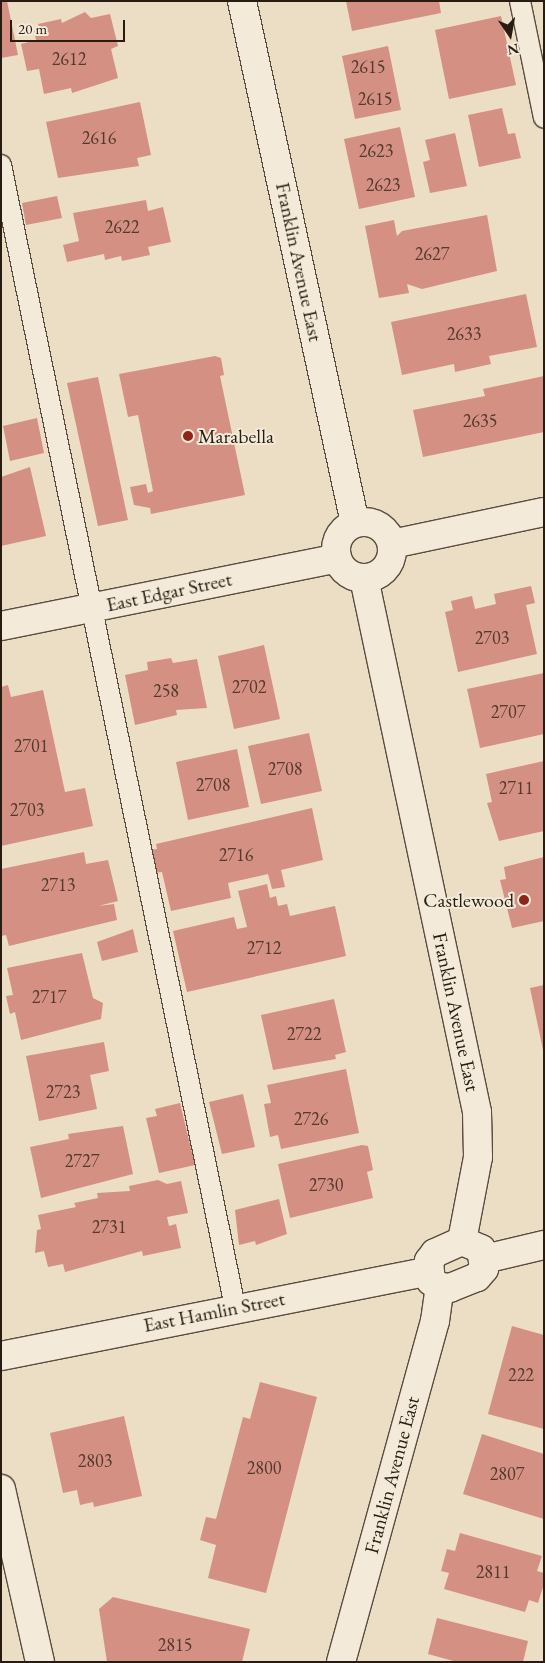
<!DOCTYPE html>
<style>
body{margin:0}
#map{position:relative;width:545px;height:1663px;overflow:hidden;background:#ecdec4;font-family:"EB Garamond",serif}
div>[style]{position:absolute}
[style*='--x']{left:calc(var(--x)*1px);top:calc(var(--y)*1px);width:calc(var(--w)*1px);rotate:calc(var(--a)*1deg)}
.building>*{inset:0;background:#d49082}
.roads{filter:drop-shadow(1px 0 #594c3e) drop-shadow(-1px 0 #594c3e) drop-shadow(0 1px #594c3e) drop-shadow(0 -1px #594c3e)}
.lane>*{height:20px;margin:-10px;padding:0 10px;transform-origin:10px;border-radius:10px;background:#f3ead9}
.street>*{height:28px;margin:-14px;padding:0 14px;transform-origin:14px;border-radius:14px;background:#f3ead9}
.street>.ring{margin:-14px;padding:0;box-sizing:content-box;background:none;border:28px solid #f3ead9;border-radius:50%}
.dots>*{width:14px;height:14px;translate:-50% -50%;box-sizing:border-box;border:2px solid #f3ead9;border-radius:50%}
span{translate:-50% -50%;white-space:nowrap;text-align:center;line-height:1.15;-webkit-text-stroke:4px #f3ead9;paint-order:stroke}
.number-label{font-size:18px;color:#53392e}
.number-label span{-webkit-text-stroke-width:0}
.street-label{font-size:20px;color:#281c12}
.poi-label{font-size:20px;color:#281c12}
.left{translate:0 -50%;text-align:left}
.right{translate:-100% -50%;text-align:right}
.frame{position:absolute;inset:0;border:2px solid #281c12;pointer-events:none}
.north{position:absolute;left:485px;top:10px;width:50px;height:50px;-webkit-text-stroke:4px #f3ead9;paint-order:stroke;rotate:168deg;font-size:14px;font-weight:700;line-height:20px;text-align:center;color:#281c12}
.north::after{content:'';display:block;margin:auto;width:18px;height:22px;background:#281c12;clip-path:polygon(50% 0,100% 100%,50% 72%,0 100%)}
.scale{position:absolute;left:10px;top:20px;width:115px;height:22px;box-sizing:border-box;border:2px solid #281c12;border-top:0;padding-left:6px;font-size:15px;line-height:18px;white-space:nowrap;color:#281c12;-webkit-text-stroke:4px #f3ead9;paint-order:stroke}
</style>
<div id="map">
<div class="building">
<i style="clip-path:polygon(1px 1px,7px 1px,18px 55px,1px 58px)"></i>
<i style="clip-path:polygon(346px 1px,439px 1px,441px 13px,352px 31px)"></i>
<i style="clip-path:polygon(85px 12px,91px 18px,110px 14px,118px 46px,111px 49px,118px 78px,72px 93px,71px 88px,44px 94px,39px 69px,27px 71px,21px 44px,36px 40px,34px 31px,40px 29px,38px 24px,61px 19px,62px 23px)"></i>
<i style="clip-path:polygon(501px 16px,516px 85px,449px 99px,435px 30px)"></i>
<i style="clip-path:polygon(388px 46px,401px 110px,355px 119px,342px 56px)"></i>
<i style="clip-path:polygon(140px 102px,151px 155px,137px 158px,139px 166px,58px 178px,46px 122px)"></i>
<i style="clip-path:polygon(502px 108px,508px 134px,515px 133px,521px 158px,479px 167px,468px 115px)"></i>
<i style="clip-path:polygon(400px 127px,415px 197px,359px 209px,344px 139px)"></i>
<i style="clip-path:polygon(455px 133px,467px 186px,430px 193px,423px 162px,430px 160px,425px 140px)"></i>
<i style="clip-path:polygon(57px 196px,62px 218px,26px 225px,22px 203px)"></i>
<i style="clip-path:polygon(146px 200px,148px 211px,163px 207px,171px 242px,148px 247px,150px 255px,122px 261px,121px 256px,105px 260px,104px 254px,67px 262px,63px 245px,79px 241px,73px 213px)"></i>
<i style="clip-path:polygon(487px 215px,497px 271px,422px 289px,407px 284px,409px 293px,379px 298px,365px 226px,394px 220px,397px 236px,402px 231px)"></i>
<i style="clip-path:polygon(526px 294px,537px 347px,489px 356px,491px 364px,455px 372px,454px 364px,402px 375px,391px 322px)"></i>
<i style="clip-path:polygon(215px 356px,221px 358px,224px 375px,220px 376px,245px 495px,151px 514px,150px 508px,134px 505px,130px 487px,146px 484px,148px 493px,153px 491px,138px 415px,128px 417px,119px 374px)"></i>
<i style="clip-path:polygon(544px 376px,544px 432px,423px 457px,413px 410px,485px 396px,483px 389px)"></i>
<i style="clip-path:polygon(98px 377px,128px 520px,98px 526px,67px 383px)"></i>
<i style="clip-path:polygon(37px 418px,44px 453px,10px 461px,3px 426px)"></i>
<i style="clip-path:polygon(30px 467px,46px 536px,1px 546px,1px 477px)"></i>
<i style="clip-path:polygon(531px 586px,535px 603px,526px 605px,537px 654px,458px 672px,445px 612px,453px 610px,451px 601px,472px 596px,475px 609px,496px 604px,494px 594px)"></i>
<i style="clip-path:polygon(264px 645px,280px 719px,234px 729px,218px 656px)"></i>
<i style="clip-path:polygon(171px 658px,173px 663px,197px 659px,207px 708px,176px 710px,177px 715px,135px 725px,125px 675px,148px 670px,147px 662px)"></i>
<i style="clip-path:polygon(544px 673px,544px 734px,480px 748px,467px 689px)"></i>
<i style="clip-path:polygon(8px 685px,11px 697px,43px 690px,65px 792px,85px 788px,93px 826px,1px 846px,1px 687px)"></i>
<i style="clip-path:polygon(309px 733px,322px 791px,261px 804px,248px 746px)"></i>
<i style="clip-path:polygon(237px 749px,249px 807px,188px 820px,176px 762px)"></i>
<i style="clip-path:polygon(544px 761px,544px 831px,499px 841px,487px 803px,492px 802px,486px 774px)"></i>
<i style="clip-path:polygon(312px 808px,323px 860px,281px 870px,285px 887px,272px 889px,268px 874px,228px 883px,231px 898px,171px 911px,162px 872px,154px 873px,149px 850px,157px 849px,156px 844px)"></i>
<i style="clip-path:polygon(84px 852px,86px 864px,108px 860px,118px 901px,98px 906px,114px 904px,117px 920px,9px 946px,6px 935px,1px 936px,1px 869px)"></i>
<i style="clip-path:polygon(544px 857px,544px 921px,512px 928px,500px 880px,506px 879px,504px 867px)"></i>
<i style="clip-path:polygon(267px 884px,270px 898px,276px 896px,278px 906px,287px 904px,290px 916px,335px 906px,346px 956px,187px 992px,173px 931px,234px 917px,237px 929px,247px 927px,238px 891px)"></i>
<i style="clip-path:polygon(133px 929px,138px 952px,102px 961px,97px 942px)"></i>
<i style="clip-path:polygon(82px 953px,93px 998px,103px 1003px,101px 1019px,21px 1040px,15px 1012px,10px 1014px,6px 996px,13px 995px,7px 968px)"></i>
<i style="clip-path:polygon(544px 985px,544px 1050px,543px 1050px,530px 988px)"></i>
<i style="clip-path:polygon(334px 999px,346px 1052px,335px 1055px,336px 1059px,273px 1070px,261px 1015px)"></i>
<i style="clip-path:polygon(104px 1042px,109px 1071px,90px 1075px,97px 1109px,39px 1121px,26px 1056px)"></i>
<i style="clip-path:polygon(346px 1069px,359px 1133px,281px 1149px,278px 1135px,270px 1137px,264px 1104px,271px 1103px,267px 1085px)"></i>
<i style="clip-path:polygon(243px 1094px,255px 1147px,222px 1154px,209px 1102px)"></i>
<i style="clip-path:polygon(180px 1103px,195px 1165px,159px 1173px,146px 1118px,157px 1116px,155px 1109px)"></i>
<i style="clip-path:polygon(123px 1126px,133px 1174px,41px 1198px,30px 1147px,69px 1139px,68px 1134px)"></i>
<i style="clip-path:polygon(362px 1145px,368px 1146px,373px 1170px,367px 1172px,373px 1198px,290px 1218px,278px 1164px)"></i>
<i style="clip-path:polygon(158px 1180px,167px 1184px,181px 1181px,188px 1213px,167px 1217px,169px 1226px,176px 1224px,181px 1248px,143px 1256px,142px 1251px,65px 1272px,63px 1264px,48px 1267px,44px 1251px,35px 1253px,37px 1230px,41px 1229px,38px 1215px,76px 1207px,74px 1203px,98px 1198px,97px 1193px,130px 1191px,129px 1186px)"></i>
<i style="clip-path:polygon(279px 1199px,287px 1234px,256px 1245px,255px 1241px,239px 1245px,235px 1210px)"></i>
<i style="clip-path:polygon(512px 1326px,544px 1335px,544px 1429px,488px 1414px)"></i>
<i style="clip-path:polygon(260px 1382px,317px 1397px,266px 1593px,208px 1578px,216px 1545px,200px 1540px,206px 1517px,216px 1519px,243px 1417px,250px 1419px)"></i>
<i style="clip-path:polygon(124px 1416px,142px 1496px,94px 1507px,93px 1502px,80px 1505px,77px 1490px,63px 1493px,50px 1433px)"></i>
<i style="clip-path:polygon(482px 1434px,544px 1454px,544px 1519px,463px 1494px)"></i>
<i style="clip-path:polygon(460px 1533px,542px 1556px,537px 1571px,544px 1573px,544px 1584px,538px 1603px,529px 1600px,525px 1612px,444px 1589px,449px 1573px,441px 1571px,447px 1549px,455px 1551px)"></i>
<i style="clip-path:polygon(113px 1597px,250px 1629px,242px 1662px,107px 1662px,99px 1609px)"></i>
<i style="clip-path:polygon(437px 1618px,528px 1641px,523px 1662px,457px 1662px,428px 1654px)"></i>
</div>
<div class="roads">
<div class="lane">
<i style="--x:520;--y:1;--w:119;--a:78.4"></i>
<i style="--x:1;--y:165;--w:1166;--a:78.42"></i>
</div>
<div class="street">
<i style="--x:242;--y:1;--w:534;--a:77.79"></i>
<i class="ring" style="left:336px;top:522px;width:28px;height:28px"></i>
<i style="--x:392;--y:544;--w:155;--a:-11.9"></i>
<i style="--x:364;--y:578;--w:546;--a:78.05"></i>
<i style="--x:477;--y:1112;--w:45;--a:88.7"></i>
<i style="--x:478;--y:1157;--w:86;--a:100.8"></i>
<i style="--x:1;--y:626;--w:343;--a:-11.4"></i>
<i style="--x:462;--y:1241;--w:21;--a:23"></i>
<i style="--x:481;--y:1249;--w:20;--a:81"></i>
<i style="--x:484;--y:1269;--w:11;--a:131"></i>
<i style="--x:477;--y:1277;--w:29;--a:158"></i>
<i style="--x:450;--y:1288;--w:10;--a:-174"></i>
<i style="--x:440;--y:1287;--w:11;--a:-146"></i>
<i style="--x:431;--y:1281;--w:20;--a:-96"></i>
<i style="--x:429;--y:1261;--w:10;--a:-53"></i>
<i style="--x:435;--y:1253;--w:30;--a:-24"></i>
<i style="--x:485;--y:1259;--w:61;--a:-13.3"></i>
<i style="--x:1;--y:1356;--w:434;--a:-11.2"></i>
<i style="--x:1;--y:1489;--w:177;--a:77.3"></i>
<i style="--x:341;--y:1662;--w:354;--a:-74.6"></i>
<i style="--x:435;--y:1321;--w:34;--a:-82"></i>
</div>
</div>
<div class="dots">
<i style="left:188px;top:436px;background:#8f2418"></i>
<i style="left:524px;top:900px;background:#8f2418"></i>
</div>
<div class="number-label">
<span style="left:69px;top:59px">2612</span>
<span style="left:368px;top:67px">2615</span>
<span style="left:375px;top:99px">2615</span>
<span style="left:99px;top:138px">2616</span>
<span style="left:376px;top:151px">2623</span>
<span style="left:383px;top:185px">2623</span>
<span style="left:122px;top:227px">2622</span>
<span style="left:432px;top:254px">2627</span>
<span style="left:464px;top:334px">2633</span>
<span style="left:480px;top:421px">2635</span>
<span style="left:492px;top:638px">2703</span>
<span style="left:249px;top:687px">2702</span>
<span style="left:166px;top:691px">258</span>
<span style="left:508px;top:712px">2707</span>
<span style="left:31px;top:746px">2701</span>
<span style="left:285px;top:769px">2708</span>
<span style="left:213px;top:785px">2708</span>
<span style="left:516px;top:788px">2711</span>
<span style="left:27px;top:810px">2703</span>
<span style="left:236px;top:855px">2716</span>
<span style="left:58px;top:885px">2713</span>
<span style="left:264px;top:948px">2712</span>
<span style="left:49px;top:997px">2717</span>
<span style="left:304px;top:1034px">2722</span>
<span style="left:63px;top:1092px">2723</span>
<span style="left:311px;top:1119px">2726</span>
<span style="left:82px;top:1161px">2727</span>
<span style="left:326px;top:1185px">2730</span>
<span style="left:109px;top:1227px">2731</span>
<span style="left:521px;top:1375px">222</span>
<span style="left:95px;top:1461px">2803</span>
<span style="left:264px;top:1468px">2800</span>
<span style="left:507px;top:1474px">2807</span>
<span style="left:493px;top:1572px">2811</span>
<span style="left:175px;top:1645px">2815</span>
</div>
<div class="street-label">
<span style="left:299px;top:262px;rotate:78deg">Franklin Avenue East</span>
<span style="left:169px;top:592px;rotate:-12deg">East Edgar Street</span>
<span style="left:456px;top:1012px;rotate:78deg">Franklin Avenue East</span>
<span style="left:214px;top:1312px;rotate:-11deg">East Hamlin Street</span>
<span style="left:392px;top:1475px;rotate:-75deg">Franklin Avenue East</span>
</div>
<div class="poi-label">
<span class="left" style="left:198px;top:436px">Marabella</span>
<span class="right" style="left:514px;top:900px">Castlewood</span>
</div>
<div class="frame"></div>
<div class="north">N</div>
<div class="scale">20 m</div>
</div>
